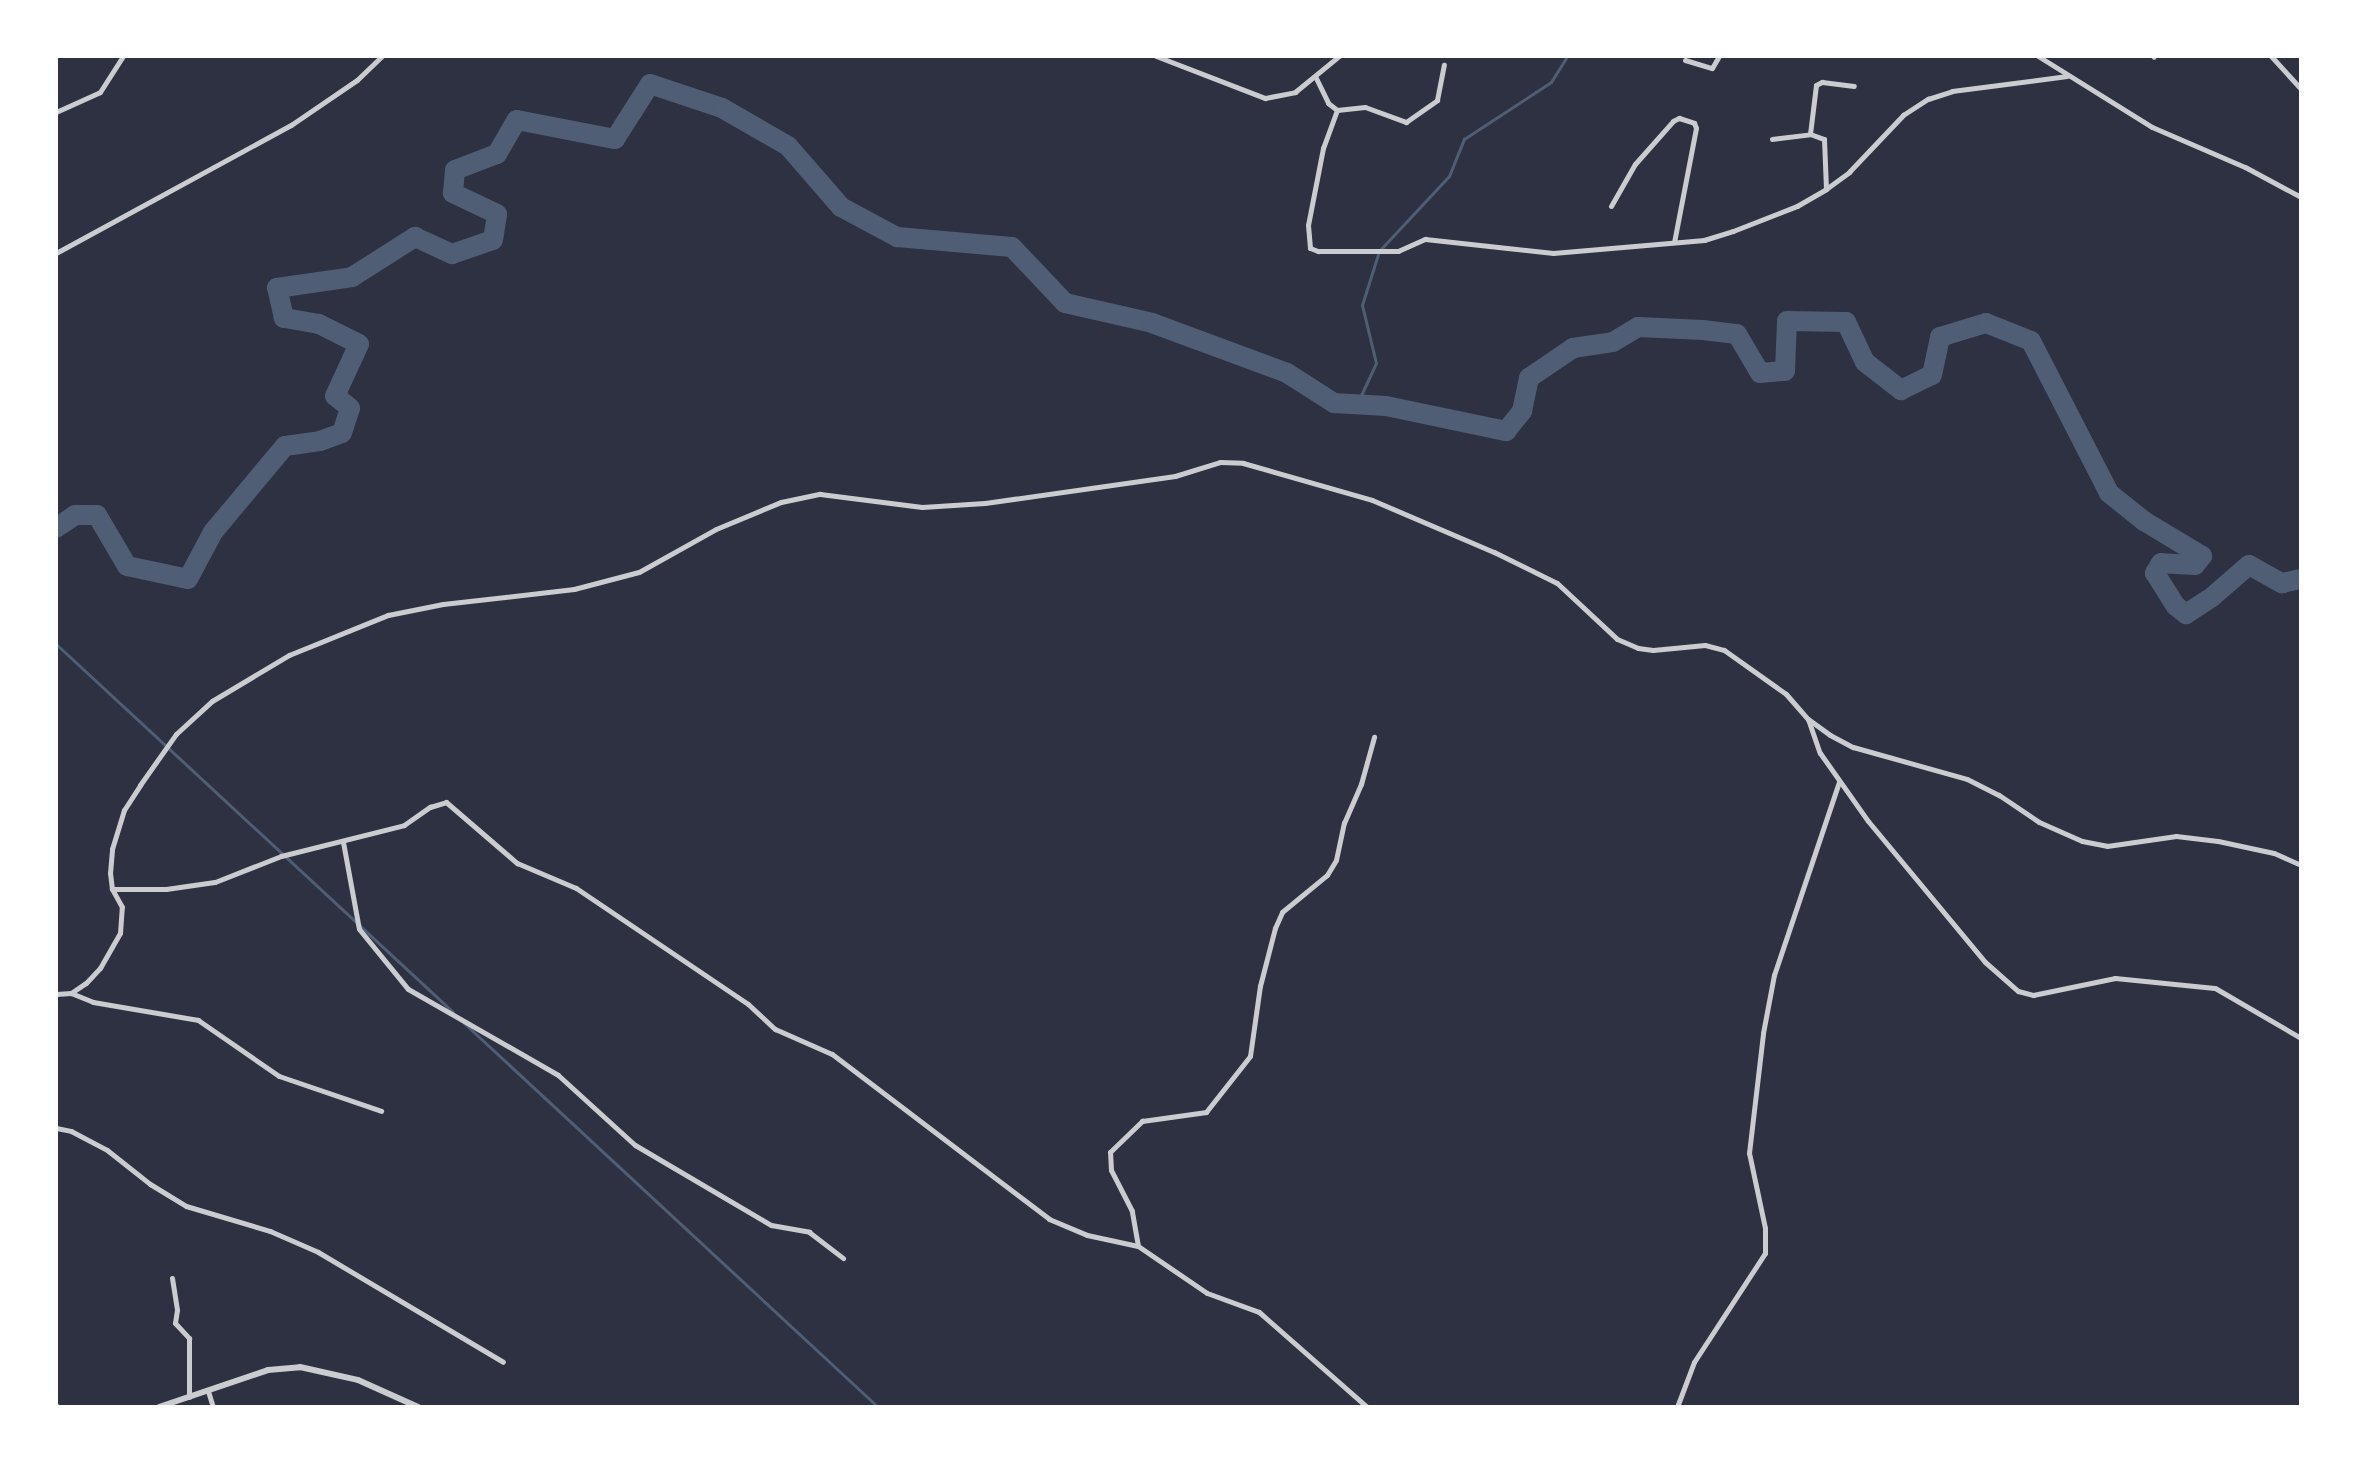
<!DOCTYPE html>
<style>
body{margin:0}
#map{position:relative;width:2357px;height:1463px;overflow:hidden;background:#2d3142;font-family:Montserrat,sans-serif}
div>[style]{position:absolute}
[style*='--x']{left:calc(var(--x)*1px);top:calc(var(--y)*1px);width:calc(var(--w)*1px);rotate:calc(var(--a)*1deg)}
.stream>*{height:3px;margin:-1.5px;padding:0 1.5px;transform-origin:1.5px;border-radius:1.5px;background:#4f5d75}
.river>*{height:20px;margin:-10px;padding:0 10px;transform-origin:10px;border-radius:10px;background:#4f5d75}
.minor>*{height:5px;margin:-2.5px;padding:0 2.5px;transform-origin:2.5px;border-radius:2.5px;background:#caccd0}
.tertiary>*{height:6px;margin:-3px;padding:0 3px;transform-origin:3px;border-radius:3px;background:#caccd0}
span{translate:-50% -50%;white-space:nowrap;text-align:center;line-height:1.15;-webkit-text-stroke:6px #fff;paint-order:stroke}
.frame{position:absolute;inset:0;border:58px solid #fff;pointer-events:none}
</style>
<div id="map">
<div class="stream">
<i style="--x:1357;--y:404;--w:45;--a:-65.1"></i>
<i style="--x:1376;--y:363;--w:60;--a:-103.6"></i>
<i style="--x:1362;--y:305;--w:57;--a:-72.5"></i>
<i style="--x:1379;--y:251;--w:103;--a:-47"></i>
<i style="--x:1449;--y:176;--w:40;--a:-68"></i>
<i style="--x:1464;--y:139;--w:104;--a:-33.2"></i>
<i style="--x:1551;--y:82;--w:31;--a:-58"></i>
<i style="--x:56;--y:644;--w:541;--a:42.83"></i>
<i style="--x:464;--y:1023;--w:565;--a:42.85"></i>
</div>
<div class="river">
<i style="--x:56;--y:528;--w:23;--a:-34"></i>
<i style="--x:75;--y:515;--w:22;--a:0"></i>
<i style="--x:97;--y:515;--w:59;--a:59.5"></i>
<i style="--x:127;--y:566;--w:62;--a:12"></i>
<i style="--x:188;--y:579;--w:53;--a:-62"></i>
<i style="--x:213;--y:532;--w:112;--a:-50.1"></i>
<i style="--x:285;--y:446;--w:35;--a:-8"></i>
<i style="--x:320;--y:441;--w:23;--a:-20"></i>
<i style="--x:342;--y:433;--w:26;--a:-72"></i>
<i style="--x:350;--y:408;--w:19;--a:-141"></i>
<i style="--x:335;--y:396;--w:57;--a:-65.2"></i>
<i style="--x:359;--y:344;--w:45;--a:-153.4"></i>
<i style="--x:319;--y:324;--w:36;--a:-170"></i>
<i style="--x:284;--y:318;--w:31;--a:-103"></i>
<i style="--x:277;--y:288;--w:76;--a:-8.3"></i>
<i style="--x:352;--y:277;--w:75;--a:-32.4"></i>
<i style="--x:415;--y:237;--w:41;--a:24.7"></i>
<i style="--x:452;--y:254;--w:43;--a:-18.9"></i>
<i style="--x:493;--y:240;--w:26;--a:-81"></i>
<i style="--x:497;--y:214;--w:49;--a:-154.5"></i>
<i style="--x:453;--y:193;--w:23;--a:-85"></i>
<i style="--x:455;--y:170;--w:45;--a:-20.9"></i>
<i style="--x:497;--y:154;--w:39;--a:-60"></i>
<i style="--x:517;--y:120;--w:100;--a:11"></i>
<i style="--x:615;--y:139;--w:65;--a:-57.5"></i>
<i style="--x:650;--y:84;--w:76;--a:18.4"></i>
<i style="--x:722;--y:108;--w:76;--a:29.9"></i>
<i style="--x:788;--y:146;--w:81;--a:49"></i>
<i style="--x:841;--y:207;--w:64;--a:28.2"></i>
<i style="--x:897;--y:237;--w:115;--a:5"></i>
<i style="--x:1012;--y:247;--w:77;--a:46.6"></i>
<i style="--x:1065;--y:303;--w:89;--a:12.9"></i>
<i style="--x:1152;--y:323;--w:144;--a:20.3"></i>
<i style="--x:1287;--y:373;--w:56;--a:32.6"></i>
<i style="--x:1334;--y:403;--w:52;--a:3.3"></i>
<i style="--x:1386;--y:406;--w:123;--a:11.8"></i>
<i style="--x:1506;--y:431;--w:26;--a:-51"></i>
<i style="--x:1522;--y:411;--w:34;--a:-78"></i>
<i style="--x:1529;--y:378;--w:53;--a:-34.3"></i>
<i style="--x:1573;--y:348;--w:40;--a:-8.5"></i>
<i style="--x:1613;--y:342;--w:29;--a:-31"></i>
<i style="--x:1638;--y:327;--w:65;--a:2.6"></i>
<i style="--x:1703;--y:330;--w:34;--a:7"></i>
<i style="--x:1737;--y:334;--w:45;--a:59.5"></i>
<i style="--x:1760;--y:373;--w:25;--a:-5"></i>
<i style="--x:1785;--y:371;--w:50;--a:-87.7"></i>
<i style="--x:1787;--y:321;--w:59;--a:1"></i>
<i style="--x:1846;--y:322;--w:44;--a:64.6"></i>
<i style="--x:1865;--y:362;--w:46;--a:37.9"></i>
<i style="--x:1901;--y:390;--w:34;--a:-26"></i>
<i style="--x:1932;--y:375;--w:39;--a:-78"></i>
<i style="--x:1940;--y:337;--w:48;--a:-16.9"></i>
<i style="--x:1986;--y:323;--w:48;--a:21.8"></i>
<i style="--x:2031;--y:341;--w:171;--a:62.8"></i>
<i style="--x:2109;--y:493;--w:45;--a:38.7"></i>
<i style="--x:2144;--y:521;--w:68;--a:31.1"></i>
<i style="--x:2202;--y:556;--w:11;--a:128"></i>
<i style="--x:2195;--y:565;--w:34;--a:-177"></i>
<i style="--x:2161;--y:563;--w:12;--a:121"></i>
<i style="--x:2155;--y:573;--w:39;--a:58"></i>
<i style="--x:2176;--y:606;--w:13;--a:39"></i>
<i style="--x:2186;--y:614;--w:31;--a:-33"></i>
<i style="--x:2212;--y:597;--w:49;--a:-40.9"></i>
<i style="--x:2249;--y:565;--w:38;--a:29"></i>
<i style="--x:2282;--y:583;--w:19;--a:-12"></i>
</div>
<div class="minor">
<i style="--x:1156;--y:56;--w:117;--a:21.1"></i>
<i style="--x:1265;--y:98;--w:31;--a:-11"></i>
<i style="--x:1295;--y:92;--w:57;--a:-39.3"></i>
<i style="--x:2038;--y:56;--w:134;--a:31.9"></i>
<i style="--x:2152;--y:127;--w:101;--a:23.3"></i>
<i style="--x:2245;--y:167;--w:64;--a:28.2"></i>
<i style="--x:2153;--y:56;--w:1;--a:45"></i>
<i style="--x:2271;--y:56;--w:45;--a:47.7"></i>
<i style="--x:1685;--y:60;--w:28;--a:17"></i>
<i style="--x:1712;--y:68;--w:14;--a:-60"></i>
<i style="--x:1316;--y:78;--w:28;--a:64"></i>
<i style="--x:1328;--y:103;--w:11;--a:38"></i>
<i style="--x:1337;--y:110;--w:40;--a:110.2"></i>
<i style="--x:1323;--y:148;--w:78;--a:101"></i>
<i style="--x:1308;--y:225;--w:23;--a:85"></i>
<i style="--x:1310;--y:248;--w:9;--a:21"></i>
<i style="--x:1318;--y:251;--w:80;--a:0"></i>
<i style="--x:1398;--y:251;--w:30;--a:-24"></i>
<i style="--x:1425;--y:239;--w:129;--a:6.2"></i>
<i style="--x:1553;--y:253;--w:152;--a:-4.9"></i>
<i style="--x:1704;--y:240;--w:30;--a:-17"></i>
<i style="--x:1733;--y:231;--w:69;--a:-21.3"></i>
<i style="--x:1797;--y:206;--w:34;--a:-30"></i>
<i style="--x:1826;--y:189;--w:29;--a:-36"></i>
<i style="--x:1849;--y:172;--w:79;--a:-46.5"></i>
<i style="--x:1903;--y:115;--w:30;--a:-33"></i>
<i style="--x:1928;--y:99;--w:25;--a:-18"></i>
<i style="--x:1952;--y:91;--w:116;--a:-7.4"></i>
<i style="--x:1337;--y:110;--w:28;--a:-6"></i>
<i style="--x:1365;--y:107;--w:44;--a:20.1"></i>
<i style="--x:1406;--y:122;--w:38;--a:-35"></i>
<i style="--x:1437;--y:100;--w:36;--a:-79"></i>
<i style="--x:56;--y:112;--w:48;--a:-24.4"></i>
<i style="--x:100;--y:92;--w:43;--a:-57.4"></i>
<i style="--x:1810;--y:134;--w:49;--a:-83"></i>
<i style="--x:1816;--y:85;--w:7;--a:-27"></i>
<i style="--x:1822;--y:82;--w:32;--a:7"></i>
<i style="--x:1772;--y:139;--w:38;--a:-7"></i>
<i style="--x:1810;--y:134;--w:15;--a:20"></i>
<i style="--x:1824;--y:139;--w:49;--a:87.7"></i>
<i style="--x:1611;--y:206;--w:48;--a:-60.3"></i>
<i style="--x:1635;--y:164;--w:57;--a:-48.5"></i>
<i style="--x:1673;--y:121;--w:7;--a:-27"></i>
<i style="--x:1679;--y:118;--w:16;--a:18"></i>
<i style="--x:1694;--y:123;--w:5;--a:68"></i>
<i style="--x:1696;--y:128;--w:116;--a:100.9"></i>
<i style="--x:56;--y:253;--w:268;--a:-28.6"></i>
<i style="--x:291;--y:125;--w:80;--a:-34.3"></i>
<i style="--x:357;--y:80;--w:35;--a:-44"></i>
<i style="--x:1808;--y:719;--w:36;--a:71"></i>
<i style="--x:1820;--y:753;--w:83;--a:54.8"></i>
<i style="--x:1868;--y:821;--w:183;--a:50.3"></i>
<i style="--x:1985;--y:962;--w:44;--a:41.3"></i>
<i style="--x:2018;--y:991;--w:16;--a:15"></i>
<i style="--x:2033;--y:995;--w:84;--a:-11.7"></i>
<i style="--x:2115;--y:978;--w:100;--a:5.7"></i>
<i style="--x:2215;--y:988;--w:99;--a:30.2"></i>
<i style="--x:343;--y:842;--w:88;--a:79.6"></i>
<i style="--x:359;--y:929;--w:77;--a:50.8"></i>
<i style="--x:408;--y:989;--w:173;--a:29.8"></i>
<i style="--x:558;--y:1075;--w:104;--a:42.3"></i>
<i style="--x:635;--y:1145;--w:158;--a:30.5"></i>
<i style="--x:771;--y:1225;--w:39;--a:10"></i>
<i style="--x:809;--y:1232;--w:43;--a:37.4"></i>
<i style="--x:113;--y:889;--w:53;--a:0"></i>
<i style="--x:166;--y:889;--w:49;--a:-8.1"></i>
<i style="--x:215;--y:882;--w:71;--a:-21.5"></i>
<i style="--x:281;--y:856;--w:127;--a:-14.1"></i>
<i style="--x:404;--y:825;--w:32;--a:-35"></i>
<i style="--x:430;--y:807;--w:17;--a:-17"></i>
<i style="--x:446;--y:802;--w:94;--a:40.7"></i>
<i style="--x:517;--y:863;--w:64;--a:23"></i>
<i style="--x:576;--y:888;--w:207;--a:34"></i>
<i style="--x:748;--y:1004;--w:37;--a:43"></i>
<i style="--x:775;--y:1029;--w:62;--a:23.7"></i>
<i style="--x:832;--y:1054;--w:273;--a:37.2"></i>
<i style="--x:1049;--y:1219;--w:41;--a:22.8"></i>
<i style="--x:1087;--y:1235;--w:52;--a:12.2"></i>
<i style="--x:1138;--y:1246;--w:83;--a:34.3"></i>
<i style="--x:1207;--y:1293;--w:55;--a:20.1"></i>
<i style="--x:1259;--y:1312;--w:144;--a:41.3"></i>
<i style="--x:71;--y:993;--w:24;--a:22"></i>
<i style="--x:93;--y:1002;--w:107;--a:9.7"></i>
<i style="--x:198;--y:1020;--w:98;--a:34.7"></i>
<i style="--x:279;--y:1076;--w:108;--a:18.9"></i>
<i style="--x:56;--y:994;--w:15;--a:-4"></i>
<i style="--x:71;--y:993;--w:18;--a:-34"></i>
<i style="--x:86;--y:983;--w:21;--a:-47"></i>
<i style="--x:100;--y:968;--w:40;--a:-60.3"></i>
<i style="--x:120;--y:933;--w:26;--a:-86"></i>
<i style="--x:122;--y:907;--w:21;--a:-119"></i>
<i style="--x:112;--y:889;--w:16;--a:-97"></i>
<i style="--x:110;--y:873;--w:24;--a:-85"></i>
<i style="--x:112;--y:849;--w:41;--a:-72.9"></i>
<i style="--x:124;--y:810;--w:30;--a:-57"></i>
<i style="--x:140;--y:785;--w:62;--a:-54.8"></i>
<i style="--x:176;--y:734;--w:49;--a:-42.5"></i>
<i style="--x:212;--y:701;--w:90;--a:-30.9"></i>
<i style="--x:289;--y:655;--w:107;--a:-22"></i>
<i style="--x:388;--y:615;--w:56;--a:-11.3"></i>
<i style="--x:443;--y:604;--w:132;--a:-6.5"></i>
<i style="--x:574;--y:589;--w:67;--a:-14.7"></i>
<i style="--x:639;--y:572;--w:88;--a:-29.2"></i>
<i style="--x:716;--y:529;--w:70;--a:-22.6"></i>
<i style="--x:781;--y:502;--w:40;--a:-12"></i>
<i style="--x:820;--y:494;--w:103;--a:7.3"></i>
<i style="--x:922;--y:507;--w:63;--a:-3.6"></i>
<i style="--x:985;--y:503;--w:192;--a:-8.1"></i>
<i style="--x:1175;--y:476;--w:47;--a:-17.3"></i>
<i style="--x:1220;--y:462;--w:23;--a:2"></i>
<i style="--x:1243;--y:463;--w:134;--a:16"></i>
<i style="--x:1372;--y:500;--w:133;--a:23.1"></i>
<i style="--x:1494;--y:552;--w:70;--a:26.2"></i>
<i style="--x:1557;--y:583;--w:82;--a:43"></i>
<i style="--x:1617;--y:639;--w:23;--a:23"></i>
<i style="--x:1638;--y:648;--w:15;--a:8"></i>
<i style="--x:1653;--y:650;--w:52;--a:-5.5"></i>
<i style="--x:1705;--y:645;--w:20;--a:15"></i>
<i style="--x:1724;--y:650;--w:76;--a:35.4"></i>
<i style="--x:1786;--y:694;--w:33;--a:49"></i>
<i style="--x:1808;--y:719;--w:27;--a:36"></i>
<i style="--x:1830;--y:735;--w:26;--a:28"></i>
<i style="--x:1853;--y:747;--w:118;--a:15.7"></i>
<i style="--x:1967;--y:779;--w:36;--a:27"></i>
<i style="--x:1999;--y:795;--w:48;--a:34"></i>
<i style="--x:2039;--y:822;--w:47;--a:23.8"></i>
<i style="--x:2082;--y:841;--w:25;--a:11"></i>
<i style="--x:2107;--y:846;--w:70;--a:-8.2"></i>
<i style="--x:2176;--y:836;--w:42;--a:6.8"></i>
<i style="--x:2218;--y:841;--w:57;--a:12.1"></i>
<i style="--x:2274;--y:853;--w:30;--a:24"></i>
<i style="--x:56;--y:1128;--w:15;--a:11"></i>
<i style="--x:71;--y:1131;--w:41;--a:27.8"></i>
<i style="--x:107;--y:1150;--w:55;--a:38.3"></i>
<i style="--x:150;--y:1184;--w:42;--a:31.4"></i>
<i style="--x:186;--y:1206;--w:88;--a:16.6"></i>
<i style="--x:270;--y:1231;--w:52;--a:23.6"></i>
<i style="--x:318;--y:1252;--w:215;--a:30.7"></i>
<i style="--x:1138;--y:1246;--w:36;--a:-100"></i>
<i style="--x:1132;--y:1211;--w:46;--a:-117.1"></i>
<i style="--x:1111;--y:1170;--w:18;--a:-93"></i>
<i style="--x:1110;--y:1152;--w:45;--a:-44.1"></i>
<i style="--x:1142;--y:1121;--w:65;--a:-8"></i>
<i style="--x:1206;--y:1112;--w:71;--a:-51.8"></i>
<i style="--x:1250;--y:1056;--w:71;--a:-81.9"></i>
<i style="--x:1260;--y:986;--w:60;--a:-75.5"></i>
<i style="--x:1275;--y:928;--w:17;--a:-66"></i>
<i style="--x:1282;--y:912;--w:58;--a:-39.4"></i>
<i style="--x:1327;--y:875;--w:17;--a:-59"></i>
<i style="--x:1336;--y:860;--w:38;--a:-78"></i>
<i style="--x:1344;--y:823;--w:43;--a:-66.4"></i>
<i style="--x:1361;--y:784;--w:49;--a:-74.5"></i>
<i style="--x:172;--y:1278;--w:32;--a:81"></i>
<i style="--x:177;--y:1310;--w:13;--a:99"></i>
<i style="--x:175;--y:1323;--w:21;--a:47"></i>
<i style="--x:189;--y:1338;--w:59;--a:90"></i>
<i style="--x:208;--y:1391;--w:17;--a:73"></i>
<i style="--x:1677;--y:1407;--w:48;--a:-69.3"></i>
<i style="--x:1694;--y:1362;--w:130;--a:-56.9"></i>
<i style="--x:1765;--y:1253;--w:25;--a:-90"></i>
<i style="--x:1765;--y:1228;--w:77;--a:-102"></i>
<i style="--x:1749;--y:1153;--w:121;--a:-83.3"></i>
<i style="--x:1763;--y:1033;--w:59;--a:-79.3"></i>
<i style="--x:1774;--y:975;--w:204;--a:-71.4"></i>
</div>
<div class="tertiary">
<i style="--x:56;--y:1407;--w:1;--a:0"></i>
<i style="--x:159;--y:1407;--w:115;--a:-18.7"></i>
<i style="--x:268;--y:1370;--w:32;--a:-5"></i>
<i style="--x:300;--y:1367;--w:59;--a:12.6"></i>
<i style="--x:358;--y:1380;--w:66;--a:24.2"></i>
</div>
<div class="frame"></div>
</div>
